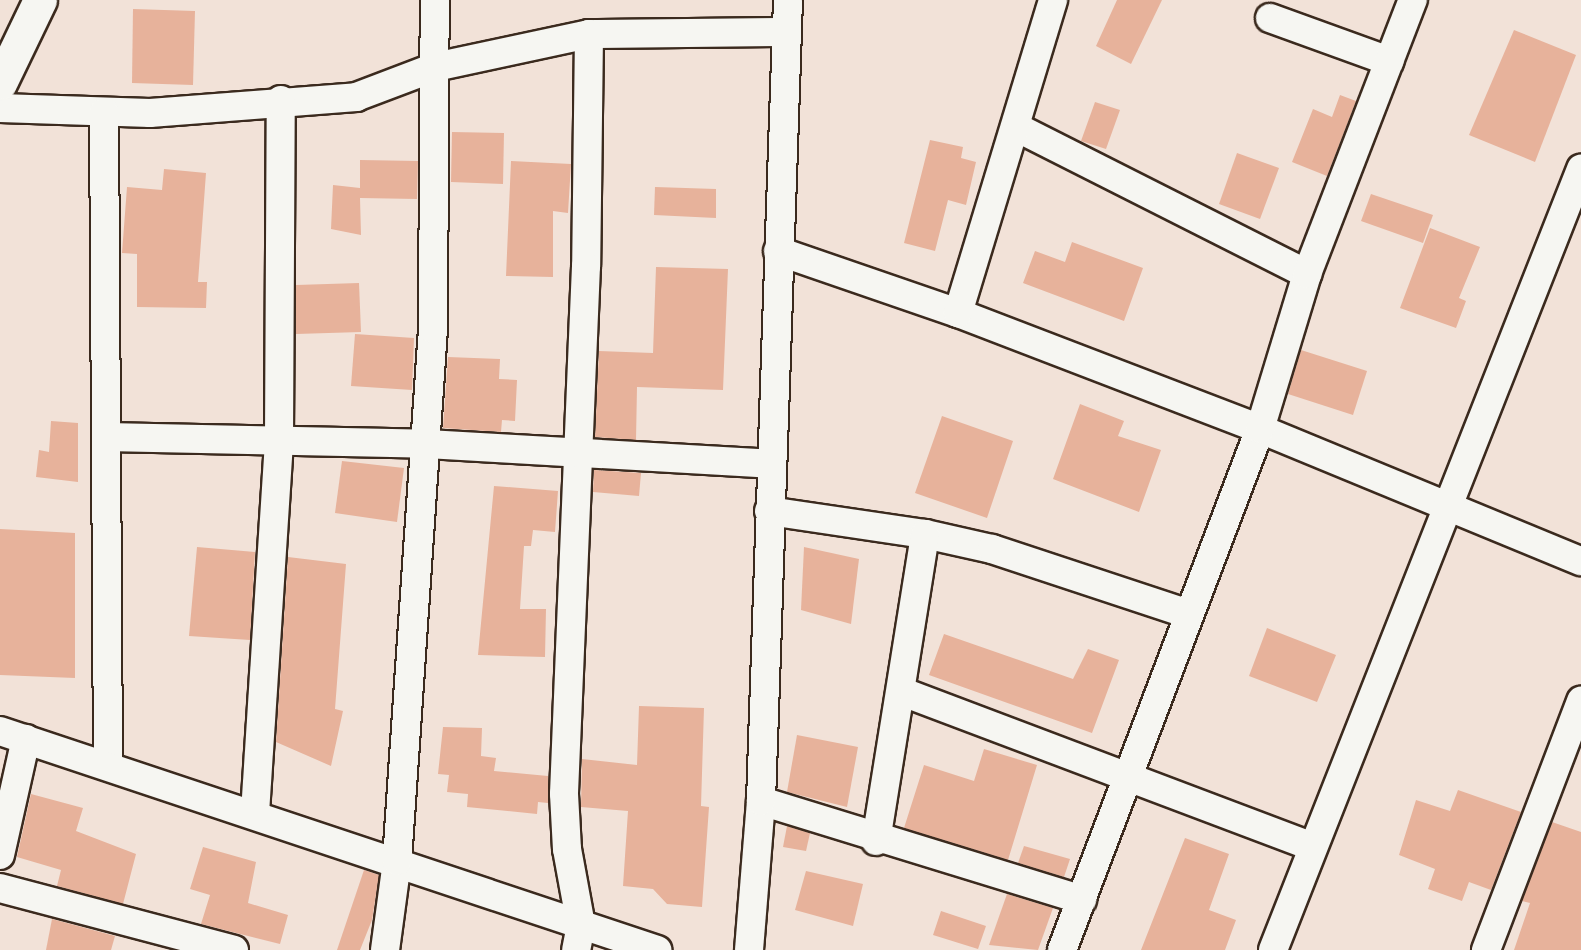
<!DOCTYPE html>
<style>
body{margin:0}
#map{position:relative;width:1581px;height:950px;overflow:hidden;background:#f2e2d8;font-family:Pangolin,sans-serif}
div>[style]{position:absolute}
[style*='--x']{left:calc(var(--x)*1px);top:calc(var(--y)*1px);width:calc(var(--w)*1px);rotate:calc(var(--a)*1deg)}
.building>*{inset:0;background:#e7b29b}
.roads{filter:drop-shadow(2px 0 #3b2a1e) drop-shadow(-2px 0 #3b2a1e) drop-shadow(0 2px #3b2a1e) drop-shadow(0 -2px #3b2a1e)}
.street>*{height:28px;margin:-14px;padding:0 14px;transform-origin:14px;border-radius:14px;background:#f6f6f2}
.secondary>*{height:33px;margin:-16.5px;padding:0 16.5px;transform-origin:16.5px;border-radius:16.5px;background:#f6f6f2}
span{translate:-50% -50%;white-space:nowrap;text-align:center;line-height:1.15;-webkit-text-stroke:4.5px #f6f6f2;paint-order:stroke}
</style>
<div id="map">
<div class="building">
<i style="clip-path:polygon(1117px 0,1162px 0,1131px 64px,1096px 46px)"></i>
<i style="clip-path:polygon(133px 9px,195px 11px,193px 85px,132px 83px)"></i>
<i style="clip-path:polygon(1514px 30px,1576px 55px,1535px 162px,1469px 135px)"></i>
<i style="clip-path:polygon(1340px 95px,1356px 101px,1327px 176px,1292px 162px,1313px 109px,1332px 117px)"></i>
<i style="clip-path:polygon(1095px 102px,1120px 110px,1106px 149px,1081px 141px)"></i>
<i style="clip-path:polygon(452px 132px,504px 133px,503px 184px,451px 182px)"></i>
<i style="clip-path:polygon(930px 140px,963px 147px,961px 158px,976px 162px,966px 205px,948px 200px,935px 251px,904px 243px)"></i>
<i style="clip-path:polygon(1237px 153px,1279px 168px,1260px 219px,1219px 204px)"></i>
<i style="clip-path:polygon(360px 160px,418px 161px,417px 199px,360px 198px,361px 235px,331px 229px,333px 185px,360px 188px)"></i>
<i style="clip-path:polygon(511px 161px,571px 164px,568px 213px,553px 211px,553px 277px,506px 276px)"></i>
<i style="clip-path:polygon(164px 169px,206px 173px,198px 282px,207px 282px,206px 308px,137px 307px,137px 254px,122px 253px,127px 187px,162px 190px)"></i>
<i style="clip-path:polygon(655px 187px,716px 189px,716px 218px,654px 215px)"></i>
<i style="clip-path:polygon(1371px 194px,1433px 215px,1423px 243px,1361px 221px)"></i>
<i style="clip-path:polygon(1430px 228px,1480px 247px,1459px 298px,1466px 301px,1456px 328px,1400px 308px)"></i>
<i style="clip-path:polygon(1072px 242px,1143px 268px,1124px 321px,1023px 283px,1035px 251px,1065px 262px)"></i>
<i style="clip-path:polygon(656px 267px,728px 269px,723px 390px,637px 387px,636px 440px,595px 437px,599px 351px,653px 353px)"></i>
<i style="clip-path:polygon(359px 283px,361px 332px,296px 334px,296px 285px)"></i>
<i style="clip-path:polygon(355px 334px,414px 338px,412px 390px,351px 386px)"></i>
<i style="clip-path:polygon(1301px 350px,1367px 371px,1353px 415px,1288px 394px)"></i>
<i style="clip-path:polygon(448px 357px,500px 359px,499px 379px,517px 380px,515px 421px,502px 420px,501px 432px,443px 428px)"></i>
<i style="clip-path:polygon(1080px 404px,1124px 421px,1118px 436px,1161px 450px,1139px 512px,1053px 479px)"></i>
<i style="clip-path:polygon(942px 416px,1013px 441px,987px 518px,915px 493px)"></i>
<i style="clip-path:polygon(51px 421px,78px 423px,78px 482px,36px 477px,39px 450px,49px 452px)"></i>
<i style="clip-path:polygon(342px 461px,404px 468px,397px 522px,335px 513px)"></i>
<i style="clip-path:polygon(594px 470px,641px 473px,639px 496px,593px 492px)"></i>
<i style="clip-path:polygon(494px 486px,558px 491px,555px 532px,533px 530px,531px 546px,524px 546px,520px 609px,546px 609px,545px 657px,478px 655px)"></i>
<i style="clip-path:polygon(0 529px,75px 533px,75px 678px,0 675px)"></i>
<i style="clip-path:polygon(197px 547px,255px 552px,250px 640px,189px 636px)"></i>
<i style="clip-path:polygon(804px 547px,859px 559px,851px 624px,801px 610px)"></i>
<i style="clip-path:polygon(288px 557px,346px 564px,335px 709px,343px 711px,331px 766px,276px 742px)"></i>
<i style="clip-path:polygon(1267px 628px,1336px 655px,1317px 702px,1249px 676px)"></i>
<i style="clip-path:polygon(944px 634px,1073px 679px,1088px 649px,1119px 660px,1092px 733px,929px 675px)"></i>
<i style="clip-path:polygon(639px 706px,704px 708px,701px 806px,709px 807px,702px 907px,667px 904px,653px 889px,623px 886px,628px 811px,581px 807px,582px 759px,637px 765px)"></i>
<i style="clip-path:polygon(443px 727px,482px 728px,481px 756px,496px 758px,494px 771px,548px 776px,548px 803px,538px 802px,537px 814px,467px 807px,468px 794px,447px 792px,449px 775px,438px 774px)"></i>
<i style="clip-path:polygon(797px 735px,858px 747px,847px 807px,787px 792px)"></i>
<i style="clip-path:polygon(984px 749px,1037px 765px,1008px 860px,904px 828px,924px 765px,974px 781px)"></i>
<i style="clip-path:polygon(1458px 790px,1521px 812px,1491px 890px,1469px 882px,1462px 901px,1428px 889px,1435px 869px,1399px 855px,1416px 800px,1450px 811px)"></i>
<i style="clip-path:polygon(31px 794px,83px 808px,76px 831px,136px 854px,123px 904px,57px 886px,61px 870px,17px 857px)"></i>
<i style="clip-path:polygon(1552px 822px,1581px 832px,1581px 950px,1514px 950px,1530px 903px,1522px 901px)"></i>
<i style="clip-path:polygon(787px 826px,810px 833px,806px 851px,783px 847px)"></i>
<i style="clip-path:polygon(1185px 838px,1229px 854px,1209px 910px,1236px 920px,1225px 950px,1141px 950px)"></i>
<i style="clip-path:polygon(1024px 846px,1070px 859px,1064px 877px,1018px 863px)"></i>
<i style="clip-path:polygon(203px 847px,256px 862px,248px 903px,288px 915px,280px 944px,201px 924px,210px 895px,190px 889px)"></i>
<i style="clip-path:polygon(364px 870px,379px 875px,372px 920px,360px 950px,337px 950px)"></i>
<i style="clip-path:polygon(806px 871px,863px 884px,853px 926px,795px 910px)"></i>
<i style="clip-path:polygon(1007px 894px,1053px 908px,1038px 950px,989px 945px)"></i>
<i style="clip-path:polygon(941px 911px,986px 926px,978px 949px,933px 935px)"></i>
<i style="clip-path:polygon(52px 919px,115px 936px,111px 950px,46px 950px)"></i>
</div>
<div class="roads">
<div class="street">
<i style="--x:1270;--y:18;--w:127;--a:19.9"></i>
<i style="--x:589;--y:34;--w:197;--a:-0.6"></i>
<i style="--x:0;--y:108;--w:150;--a:1.9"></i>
<i style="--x:150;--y:113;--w:207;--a:-4.4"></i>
<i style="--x:356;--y:97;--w:85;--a:-20.8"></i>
<i style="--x:435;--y:67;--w:157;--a:-12.1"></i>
<i style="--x:589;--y:34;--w:232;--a:90.7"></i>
<i style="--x:586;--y:266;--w:528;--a:92.39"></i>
<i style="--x:564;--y:794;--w:55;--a:86.9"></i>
<i style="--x:567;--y:849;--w:77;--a:79.6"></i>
<i style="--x:581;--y:925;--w:25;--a:101"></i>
<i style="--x:104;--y:112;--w:654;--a:89.65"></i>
<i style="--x:1018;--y:128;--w:324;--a:26.8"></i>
<i style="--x:778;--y:251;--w:190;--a:19"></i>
<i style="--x:958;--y:313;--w:324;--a:21"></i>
<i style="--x:1260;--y:429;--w:347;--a:22.4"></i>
<i style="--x:958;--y:313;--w:327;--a:-73.1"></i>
<i style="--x:106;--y:437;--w:321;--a:1.2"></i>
<i style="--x:427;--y:444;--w:344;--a:3.3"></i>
<i style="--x:769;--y:511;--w:158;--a:8.4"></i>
<i style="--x:925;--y:534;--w:69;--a:12.6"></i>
<i style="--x:992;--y:549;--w:207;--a:18.3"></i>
<i style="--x:903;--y:692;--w:438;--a:20.7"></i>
<i style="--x:0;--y:731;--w:693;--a:18.43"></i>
<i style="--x:761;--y:801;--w:336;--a:17.1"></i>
<i style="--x:255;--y:813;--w:376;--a:-86.3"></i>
<i style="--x:279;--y:438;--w:338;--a:-89.7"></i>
<i style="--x:876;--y:841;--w:311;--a:-80.9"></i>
<i style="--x:0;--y:855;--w:119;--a:-77.4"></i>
<i style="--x:0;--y:888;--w:242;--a:14.8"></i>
<i style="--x:385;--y:950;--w:90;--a:-82.3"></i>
<i style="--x:397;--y:861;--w:533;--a:-86.13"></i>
<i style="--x:433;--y:329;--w:329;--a:-89.7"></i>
<i style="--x:749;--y:950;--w:149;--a:-85.4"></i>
<i style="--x:761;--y:801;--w:801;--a:-88.07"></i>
<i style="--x:1062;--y:950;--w:557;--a:-69.19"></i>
<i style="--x:1260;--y:429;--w:162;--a:-73.1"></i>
<i style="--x:1307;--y:274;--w:294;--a:-68.9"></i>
<i style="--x:1273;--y:950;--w:840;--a:-68.48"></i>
<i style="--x:1486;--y:950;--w:267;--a:-69.1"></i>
</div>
<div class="secondary">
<i style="--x:0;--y:83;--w:92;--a:-64.3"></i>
</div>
</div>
</div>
